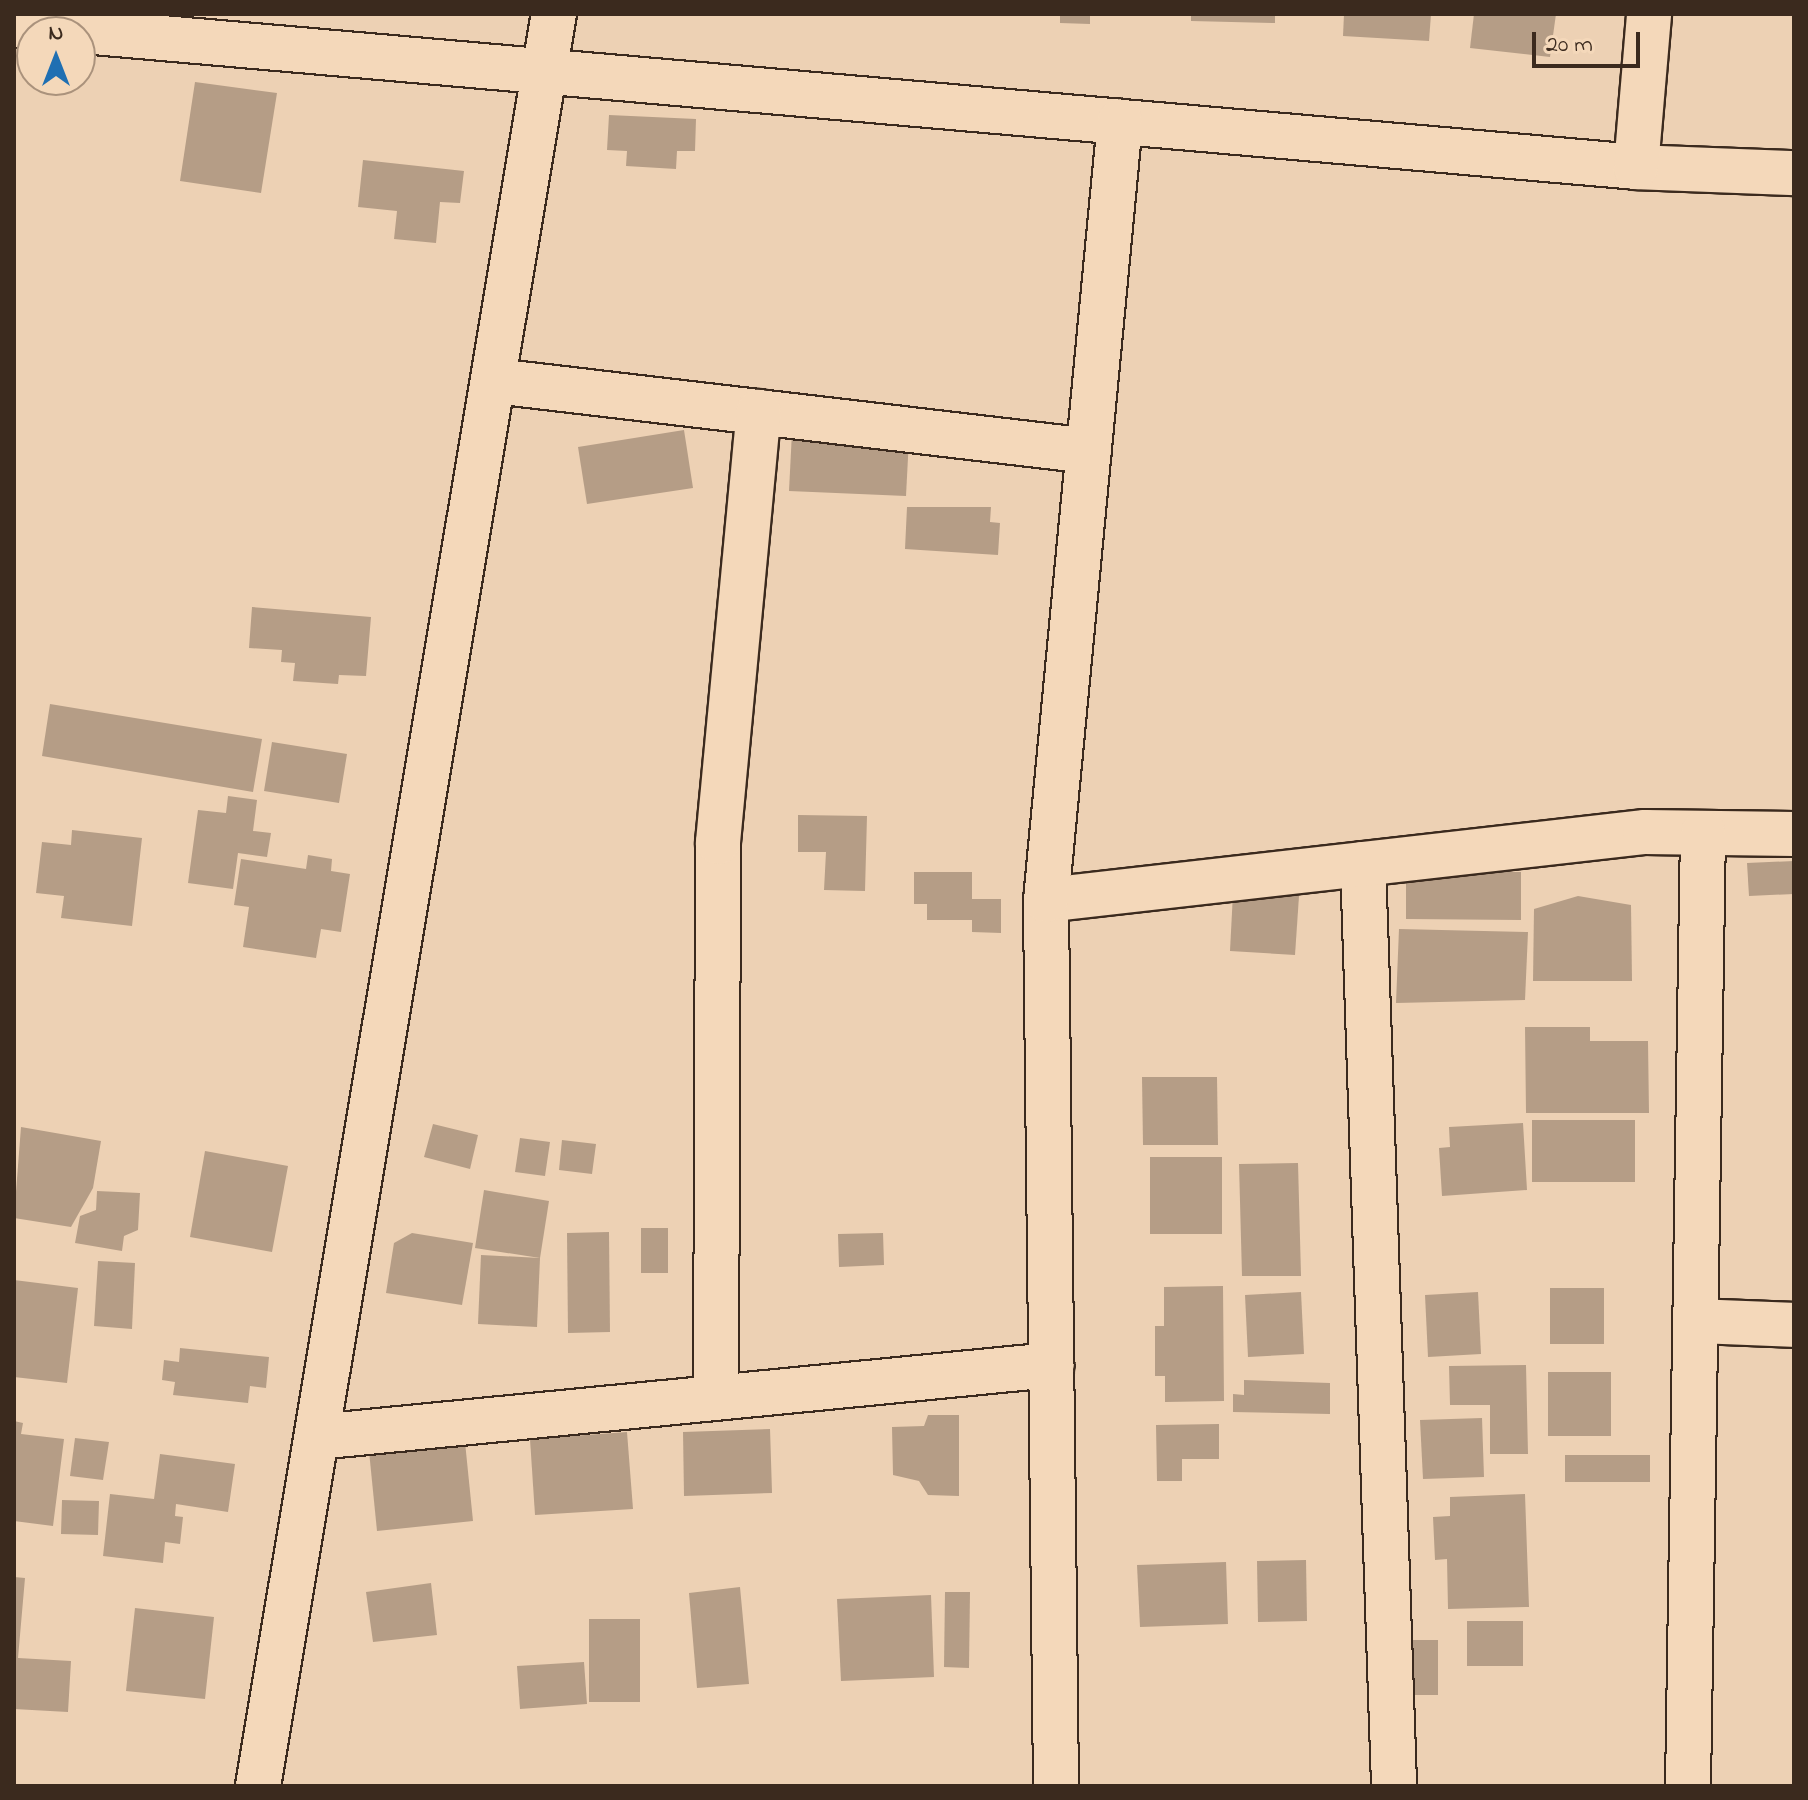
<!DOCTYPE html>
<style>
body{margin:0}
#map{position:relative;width:1808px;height:1800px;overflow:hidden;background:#edd1b4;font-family:"Indie Flower",sans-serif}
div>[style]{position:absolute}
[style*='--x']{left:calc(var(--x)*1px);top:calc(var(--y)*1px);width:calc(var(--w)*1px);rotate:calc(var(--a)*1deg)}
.building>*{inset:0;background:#b59d86}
.roads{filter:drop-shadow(2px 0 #3b2a1e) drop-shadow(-2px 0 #3b2a1e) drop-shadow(0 2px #3b2a1e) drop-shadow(0 -2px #3b2a1e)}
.minor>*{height:44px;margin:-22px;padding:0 22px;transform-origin:22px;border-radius:22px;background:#f4d8ba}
span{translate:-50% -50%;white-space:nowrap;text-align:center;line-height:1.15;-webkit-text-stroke:6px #f4d8ba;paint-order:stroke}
.frame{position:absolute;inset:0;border:16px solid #3b2a1e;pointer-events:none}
.north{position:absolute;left:16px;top:16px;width:80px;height:80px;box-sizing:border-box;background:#f4d8ba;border:2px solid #aa927c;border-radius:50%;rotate:0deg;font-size:22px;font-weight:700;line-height:32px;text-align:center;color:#3b2a1e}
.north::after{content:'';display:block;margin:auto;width:28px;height:36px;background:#1f6fb2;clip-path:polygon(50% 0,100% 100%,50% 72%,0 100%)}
.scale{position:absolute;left:1532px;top:32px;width:108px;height:36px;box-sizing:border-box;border:4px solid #3b2a1e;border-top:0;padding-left:10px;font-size:24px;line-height:28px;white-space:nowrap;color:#3b2a1e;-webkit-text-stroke:6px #f4d8ba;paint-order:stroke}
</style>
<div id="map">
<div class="building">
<i style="clip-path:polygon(1060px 14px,1090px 14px,1090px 24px,1060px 23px)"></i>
<i style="clip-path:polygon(1191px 14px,1275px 14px,1275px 23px,1191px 21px)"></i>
<i style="clip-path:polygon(1344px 14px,1431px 14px,1429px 41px,1343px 36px)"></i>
<i style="clip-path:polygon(1474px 14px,1556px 14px,1550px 57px,1470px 48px)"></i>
<i style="clip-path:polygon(195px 82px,277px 93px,261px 193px,180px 181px)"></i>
<i style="clip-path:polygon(609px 115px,696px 119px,695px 151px,677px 151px,676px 169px,626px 166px,627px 151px,607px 150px)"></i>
<i style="clip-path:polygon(363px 160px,464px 171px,460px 203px,440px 202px,436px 243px,394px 239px,397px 211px,358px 207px)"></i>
<i style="clip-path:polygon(684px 430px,693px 488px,587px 504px,578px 447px)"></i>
<i style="clip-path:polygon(792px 432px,909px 438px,906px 496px,789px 491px)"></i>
<i style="clip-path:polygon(907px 507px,991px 507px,990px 522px,1000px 523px,998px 555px,905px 549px)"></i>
<i style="clip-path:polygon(252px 607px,371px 617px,366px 676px,339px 675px,338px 684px,293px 681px,295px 663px,281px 662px,282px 650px,249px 648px)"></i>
<i style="clip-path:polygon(50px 704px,262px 739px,253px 792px,42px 756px)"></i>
<i style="clip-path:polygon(272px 742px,347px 754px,339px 803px,264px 791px)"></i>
<i style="clip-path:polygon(228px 796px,257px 800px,253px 831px,271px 833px,267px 857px,238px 853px,233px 889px,188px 883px,198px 810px,226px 813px)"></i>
<i style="clip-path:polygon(798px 815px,867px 816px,865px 891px,824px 890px,826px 852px,798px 852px)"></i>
<i style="clip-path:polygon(72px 830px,142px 838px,132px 926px,61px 918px,64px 896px,36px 893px,42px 842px,71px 845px)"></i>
<i style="clip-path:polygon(308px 855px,332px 859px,331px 871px,350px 874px,341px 932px,321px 929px,316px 958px,243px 947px,249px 907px,234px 905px,241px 859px,306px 869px)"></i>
<i style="clip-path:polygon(1794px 861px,1794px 894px,1749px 896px,1747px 863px)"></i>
<i style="clip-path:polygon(914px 872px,972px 872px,972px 899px,1001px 899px,1001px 933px,972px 932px,972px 920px,927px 920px,927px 904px,914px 904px)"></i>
<i style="clip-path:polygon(1406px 872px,1521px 872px,1521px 920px,1406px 919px)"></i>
<i style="clip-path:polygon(1233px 893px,1299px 896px,1295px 955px,1230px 951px)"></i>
<i style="clip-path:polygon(1578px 896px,1631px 905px,1632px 981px,1533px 981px,1534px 909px)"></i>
<i style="clip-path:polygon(1399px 929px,1528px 932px,1525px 1000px,1396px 1003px)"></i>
<i style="clip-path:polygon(1525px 1027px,1590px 1027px,1590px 1041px,1648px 1041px,1649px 1113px,1526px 1113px)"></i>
<i style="clip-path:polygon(1142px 1077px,1217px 1077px,1218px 1145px,1143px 1145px)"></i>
<i style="clip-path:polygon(1532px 1120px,1635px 1120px,1635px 1182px,1532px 1182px)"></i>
<i style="clip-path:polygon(1523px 1123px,1527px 1190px,1442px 1196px,1439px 1148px,1450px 1147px,1449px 1127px)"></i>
<i style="clip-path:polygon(433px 1124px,478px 1135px,470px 1169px,424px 1157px)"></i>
<i style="clip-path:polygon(21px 1127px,101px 1141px,93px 1188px,71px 1227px,14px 1218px)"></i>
<i style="clip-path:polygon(520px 1138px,550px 1142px,545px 1176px,515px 1172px)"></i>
<i style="clip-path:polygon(562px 1140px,596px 1144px,592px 1174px,559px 1170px)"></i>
<i style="clip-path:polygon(205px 1151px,288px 1166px,272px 1252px,190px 1237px)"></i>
<i style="clip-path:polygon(1150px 1157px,1222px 1157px,1222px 1234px,1150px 1234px)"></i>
<i style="clip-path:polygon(1298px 1163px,1301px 1276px,1242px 1276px,1239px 1164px)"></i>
<i style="clip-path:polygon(484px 1190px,549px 1201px,540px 1258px,475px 1248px)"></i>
<i style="clip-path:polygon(97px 1191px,140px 1193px,138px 1230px,124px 1236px,122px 1251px,75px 1243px,80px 1216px,96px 1210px)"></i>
<i style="clip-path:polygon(641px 1228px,668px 1228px,668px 1273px,641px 1273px)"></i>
<i style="clip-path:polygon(609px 1232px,610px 1332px,568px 1333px,567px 1233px)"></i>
<i style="clip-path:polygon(412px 1233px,473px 1243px,462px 1305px,386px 1293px,394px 1243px)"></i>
<i style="clip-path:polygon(883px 1233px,884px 1265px,839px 1267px,838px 1234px)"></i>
<i style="clip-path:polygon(481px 1255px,540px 1258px,537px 1327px,478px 1324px)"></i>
<i style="clip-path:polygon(98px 1261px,135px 1263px,132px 1329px,94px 1326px)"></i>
<i style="clip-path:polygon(14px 1280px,78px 1288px,67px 1383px,14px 1377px)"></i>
<i style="clip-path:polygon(1223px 1286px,1224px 1401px,1165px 1402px,1165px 1376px,1155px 1376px,1155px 1326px,1164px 1326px,1164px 1287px)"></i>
<i style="clip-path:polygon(1550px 1288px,1604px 1288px,1604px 1344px,1550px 1344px)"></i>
<i style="clip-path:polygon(1301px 1292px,1304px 1354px,1248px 1357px,1245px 1295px)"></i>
<i style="clip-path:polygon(1478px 1292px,1481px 1354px,1428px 1357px,1425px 1295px)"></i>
<i style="clip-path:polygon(180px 1348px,269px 1357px,266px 1388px,250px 1386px,248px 1403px,173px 1395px,175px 1382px,162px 1380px,164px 1360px,179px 1362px)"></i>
<i style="clip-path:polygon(1526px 1365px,1528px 1454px,1490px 1454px,1490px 1405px,1450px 1405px,1449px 1366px)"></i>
<i style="clip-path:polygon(1548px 1372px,1611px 1372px,1611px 1436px,1548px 1436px)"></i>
<i style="clip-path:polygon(1244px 1380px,1330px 1383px,1330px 1414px,1233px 1412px,1233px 1394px,1244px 1395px)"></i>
<i style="clip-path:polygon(928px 1415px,959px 1415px,959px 1496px,928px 1495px,919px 1481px,893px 1475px,892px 1427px,924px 1426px)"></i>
<i style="clip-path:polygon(1482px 1418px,1484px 1477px,1423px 1479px,1420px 1420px)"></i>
<i style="clip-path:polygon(14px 1421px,23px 1423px,21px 1434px,64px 1439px,53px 1526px,14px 1521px)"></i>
<i style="clip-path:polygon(1219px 1424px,1219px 1459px,1182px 1459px,1182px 1481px,1157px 1481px,1156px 1425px)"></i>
<i style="clip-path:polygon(770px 1429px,772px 1493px,684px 1496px,683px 1432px)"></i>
<i style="clip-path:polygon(627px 1432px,633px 1509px,535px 1515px,530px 1439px)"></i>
<i style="clip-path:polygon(75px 1438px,109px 1442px,103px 1480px,70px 1476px)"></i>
<i style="clip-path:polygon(465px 1442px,473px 1521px,377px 1531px,369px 1451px)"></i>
<i style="clip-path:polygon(160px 1454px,235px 1464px,228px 1512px,176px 1504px,175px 1516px,183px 1517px,180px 1544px,165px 1542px,163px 1563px,103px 1556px,110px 1494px,154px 1499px)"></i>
<i style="clip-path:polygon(1565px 1455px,1650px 1455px,1650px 1482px,1565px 1482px)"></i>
<i style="clip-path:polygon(1525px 1494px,1529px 1607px,1448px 1609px,1447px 1559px,1435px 1560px,1433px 1517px,1450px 1516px,1450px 1497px)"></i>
<i style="clip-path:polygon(62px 1500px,99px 1501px,98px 1535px,61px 1534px)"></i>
<i style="clip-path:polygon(1306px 1560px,1307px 1621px,1258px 1622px,1257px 1561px)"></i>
<i style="clip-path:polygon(1226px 1562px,1228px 1624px,1140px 1627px,1137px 1565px)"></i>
<i style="clip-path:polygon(14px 1577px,25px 1578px,18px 1658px,71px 1661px,68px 1712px,14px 1709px)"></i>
<i style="clip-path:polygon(431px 1583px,437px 1635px,373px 1642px,366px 1592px)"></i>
<i style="clip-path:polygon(740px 1587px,749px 1684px,697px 1688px,689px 1593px)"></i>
<i style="clip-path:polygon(945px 1592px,970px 1592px,969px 1668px,944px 1667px)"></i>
<i style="clip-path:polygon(931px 1595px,934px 1677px,841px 1681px,837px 1599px)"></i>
<i style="clip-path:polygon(135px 1608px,214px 1617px,205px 1699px,126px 1691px)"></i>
<i style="clip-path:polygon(589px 1619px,640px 1619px,640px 1702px,589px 1702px)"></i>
<i style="clip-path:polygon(1467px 1621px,1523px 1621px,1523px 1666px,1467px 1666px)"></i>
<i style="clip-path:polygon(1412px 1640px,1438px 1640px,1438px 1695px,1412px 1695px)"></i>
<i style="clip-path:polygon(584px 1662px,587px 1704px,520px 1709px,517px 1666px)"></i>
</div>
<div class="roads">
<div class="minor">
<i style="--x:14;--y:25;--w:1628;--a:5"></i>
<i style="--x:1636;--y:167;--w:158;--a:2.2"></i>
<i style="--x:1636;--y:167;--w:154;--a:-85.1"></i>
<i style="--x:495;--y:381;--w:598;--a:6.72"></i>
<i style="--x:1363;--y:864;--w:923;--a:88.07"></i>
<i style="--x:1046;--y:900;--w:603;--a:-6.48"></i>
<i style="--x:1645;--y:832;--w:149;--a:0.8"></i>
<i style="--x:1696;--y:1321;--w:98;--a:2.3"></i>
<i style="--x:716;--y:1397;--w:555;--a:-89.79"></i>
<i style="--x:718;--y:842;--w:432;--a:-84.6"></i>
<i style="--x:317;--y:1437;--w:738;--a:-5.6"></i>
<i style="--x:258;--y:1786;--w:1797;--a:-80.52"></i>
<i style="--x:1056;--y:1786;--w:886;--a:-90.65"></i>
<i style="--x:1046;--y:900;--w:782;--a:-84.57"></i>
<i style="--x:1688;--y:1786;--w:953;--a:-89.1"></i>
</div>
</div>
<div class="frame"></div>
<div class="north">N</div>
<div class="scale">20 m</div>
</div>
